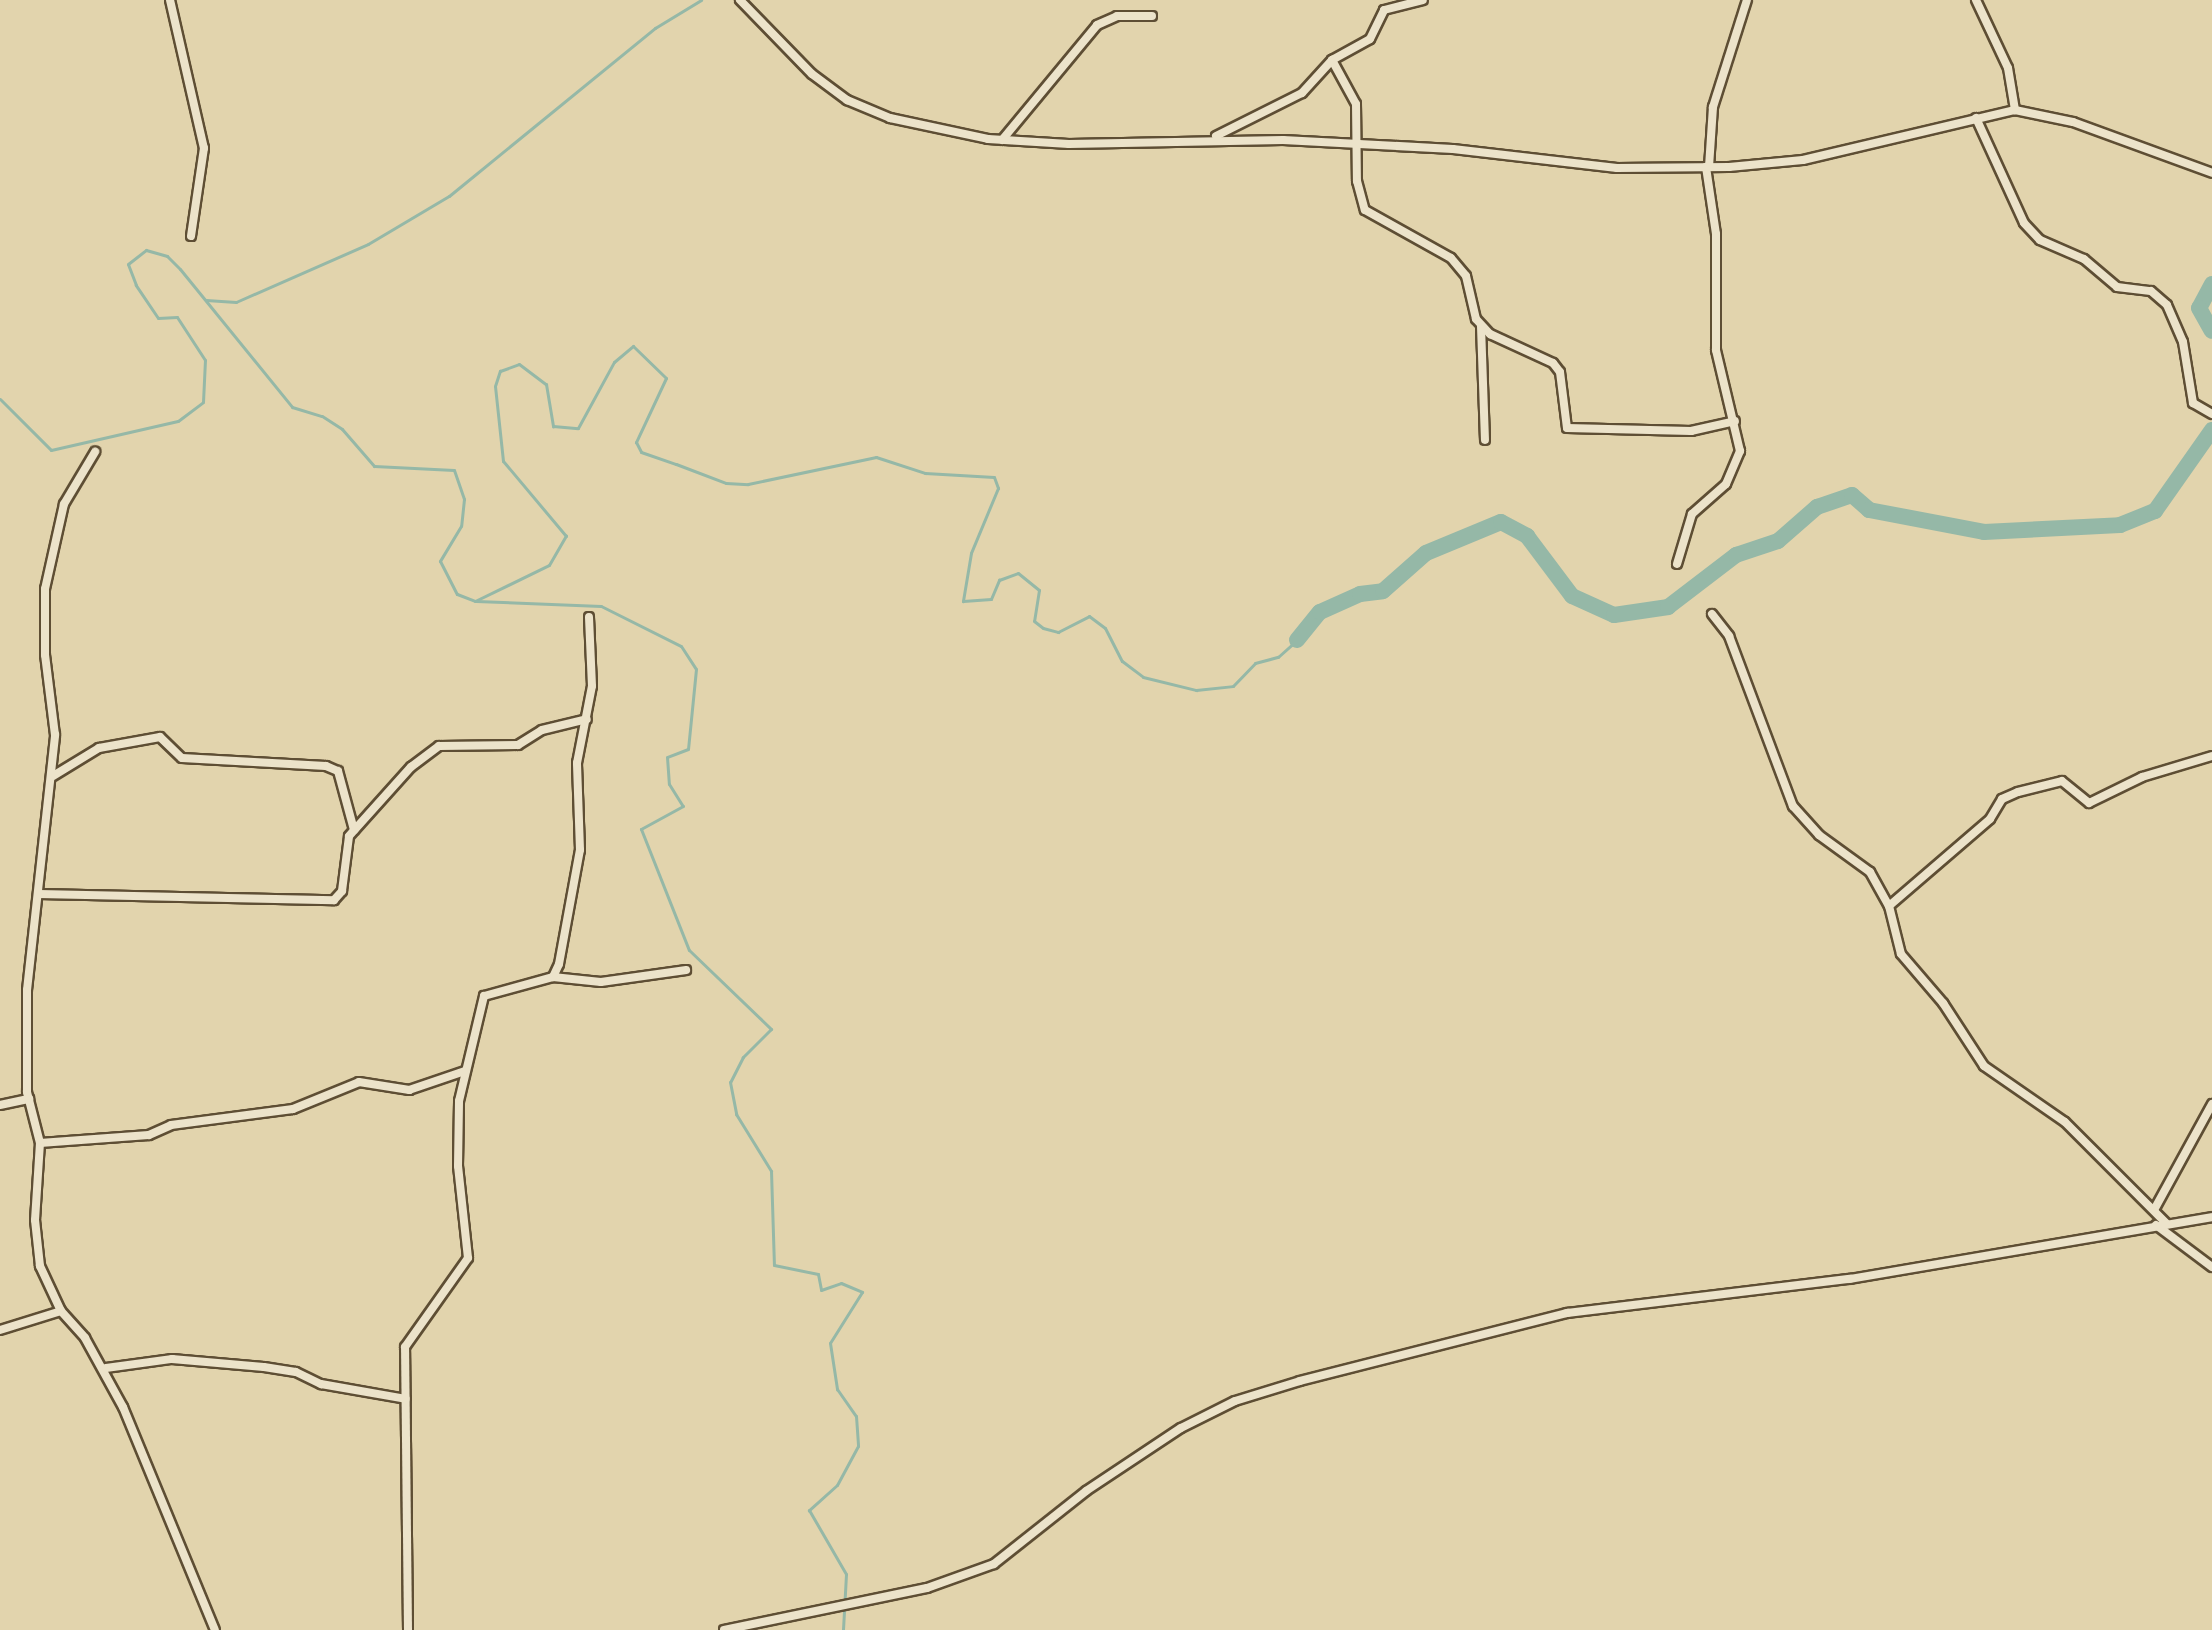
<!DOCTYPE html>
<style>
body{margin:0}
#map{position:relative;width:2212px;height:1630px;overflow:hidden;background:#e2d4ad;font-family:"Old Standard TT",serif}
div>[style]{position:absolute}
[style*='--x']{left:calc(var(--x)*1px);top:calc(var(--y)*1px);width:calc(var(--w)*1px);rotate:calc(var(--a)*1deg)}
.stream>*{height:3px;margin:-1.5px;padding:0 1.5px;transform-origin:1.5px;border-radius:1.5px;background:#95b8a7}
.river>*{height:16px;margin:-8px;padding:0 8px;transform-origin:8px;border-radius:8px;background:#95b8a7}
.roads{filter:drop-shadow(2px 0 #5e4e34) drop-shadow(-2px 0 #5e4e34) drop-shadow(0 2px #5e4e34) drop-shadow(0 -2px #5e4e34)}
.street>*{height:8px;margin:-4px;padding:0 4px;transform-origin:4px;border-radius:4px;background:#ece3ca}
span{translate:-50% -50%;white-space:nowrap;text-align:center;line-height:1.15;-webkit-text-stroke:8px #ece3ca;paint-order:stroke}
</style>
<div id="map">
<div class="stream">
<i style="--x:206;--y:300;--w:30;--a:4"></i>
<i style="--x:236;--y:302;--w:144;--a:-23.7"></i>
<i style="--x:368;--y:244;--w:94;--a:-30.7"></i>
<i style="--x:449;--y:196;--w:266;--a:-39.2"></i>
<i style="--x:655;--y:28;--w:54;--a:-31.3"></i>
<i style="--x:0;--y:399;--w:72;--a:45"></i>
<i style="--x:51;--y:450;--w:130;--a:-12.9"></i>
<i style="--x:178;--y:421;--w:31;--a:-37"></i>
<i style="--x:203;--y:402;--w:42;--a:-87.3"></i>
<i style="--x:205;--y:360;--w:51;--a:-123.1"></i>
<i style="--x:177;--y:317;--w:19;--a:177"></i>
<i style="--x:158;--y:318;--w:40;--a:-124"></i>
<i style="--x:136;--y:285;--w:22;--a:-111"></i>
<i style="--x:128;--y:264;--w:23;--a:-38"></i>
<i style="--x:146;--y:250;--w:22;--a:16"></i>
<i style="--x:167;--y:256;--w:18;--a:45"></i>
<i style="--x:180;--y:269;--w:178;--a:50.9"></i>
<i style="--x:292;--y:407;--w:31;--a:17"></i>
<i style="--x:322;--y:416;--w:24;--a:33"></i>
<i style="--x:342;--y:429;--w:49;--a:49.1"></i>
<i style="--x:374;--y:466;--w:80;--a:2.9"></i>
<i style="--x:454;--y:470;--w:31;--a:71"></i>
<i style="--x:464;--y:499;--w:27;--a:96"></i>
<i style="--x:461;--y:526;--w:41;--a:121"></i>
<i style="--x:440;--y:561;--w:37;--a:63"></i>
<i style="--x:457;--y:594;--w:19;--a:21"></i>
<i style="--x:475;--y:601;--w:82;--a:-25.9"></i>
<i style="--x:549;--y:565;--w:34;--a:-60"></i>
<i style="--x:566;--y:536;--w:98;--a:-130"></i>
<i style="--x:503;--y:461;--w:75;--a:-96.1"></i>
<i style="--x:495;--y:386;--w:16;--a:-72"></i>
<i style="--x:500;--y:371;--w:20;--a:-20"></i>
<i style="--x:519;--y:364;--w:34;--a:37"></i>
<i style="--x:546;--y:384;--w:43;--a:80.5"></i>
<i style="--x:553;--y:426;--w:25;--a:5"></i>
<i style="--x:578;--y:428;--w:75;--a:-61.4"></i>
<i style="--x:614;--y:362;--w:25;--a:-40"></i>
<i style="--x:633;--y:346;--w:46;--a:44.1"></i>
<i style="--x:666;--y:378;--w:71;--a:115.1"></i>
<i style="--x:636;--y:442;--w:11;--a:63"></i>
<i style="--x:641;--y:452;--w:37;--a:19"></i>
<i style="--x:676;--y:464;--w:53;--a:20.8"></i>
<i style="--x:726;--y:483;--w:22;--a:3"></i>
<i style="--x:748;--y:484;--w:131;--a:-11.9"></i>
<i style="--x:876;--y:457;--w:52;--a:18.1"></i>
<i style="--x:925;--y:473;--w:69;--a:3.3"></i>
<i style="--x:994;--y:477;--w:12;--a:70"></i>
<i style="--x:998;--y:488;--w:70;--a:112.6"></i>
<i style="--x:971;--y:553;--w:49;--a:99.5"></i>
<i style="--x:963;--y:601;--w:28;--a:-4"></i>
<i style="--x:991;--y:599;--w:21;--a:-67"></i>
<i style="--x:999;--y:580;--w:20;--a:-20"></i>
<i style="--x:1018;--y:573;--w:27;--a:39"></i>
<i style="--x:1039;--y:590;--w:31;--a:99"></i>
<i style="--x:1034;--y:621;--w:11;--a:38"></i>
<i style="--x:1043;--y:628;--w:16;--a:15"></i>
<i style="--x:1058;--y:632;--w:35;--a:-27"></i>
<i style="--x:1089;--y:616;--w:20;--a:37"></i>
<i style="--x:1105;--y:628;--w:37;--a:63"></i>
<i style="--x:1122;--y:661;--w:26;--a:37"></i>
<i style="--x:1143;--y:677;--w:55;--a:13.8"></i>
<i style="--x:1196;--y:690;--w:37;--a:-6"></i>
<i style="--x:1233;--y:686;--w:32;--a:-46"></i>
<i style="--x:1255;--y:663;--w:24;--a:-15"></i>
<i style="--x:1278;--y:657;--w:25;--a:-42"></i>
<i style="--x:476;--y:601;--w:125;--a:2.3"></i>
<i style="--x:601;--y:606;--w:89;--a:26.6"></i>
<i style="--x:681;--y:646;--w:27;--a:57"></i>
<i style="--x:696;--y:669;--w:80;--a:95.7"></i>
<i style="--x:688;--y:749;--w:22;--a:159"></i>
<i style="--x:667;--y:757;--w:27;--a:86"></i>
<i style="--x:669;--y:784;--w:26;--a:58"></i>
<i style="--x:683;--y:806;--w:48;--a:151.3"></i>
<i style="--x:641;--y:829;--w:130;--a:68.4"></i>
<i style="--x:689;--y:950;--w:114;--a:43.9"></i>
<i style="--x:771;--y:1029;--w:40;--a:135"></i>
<i style="--x:743;--y:1057;--w:28;--a:117"></i>
<i style="--x:730;--y:1082;--w:33;--a:79"></i>
<i style="--x:736;--y:1114;--w:67;--a:58.4"></i>
<i style="--x:771;--y:1171;--w:94;--a:88.2"></i>
<i style="--x:774;--y:1265;--w:45;--a:11.6"></i>
<i style="--x:818;--y:1274;--w:16;--a:79"></i>
<i style="--x:821;--y:1290;--w:21;--a:-19"></i>
<i style="--x:841;--y:1283;--w:23;--a:23"></i>
<i style="--x:862;--y:1292;--w:60;--a:122.1"></i>
<i style="--x:830;--y:1343;--w:47;--a:81.3"></i>
<i style="--x:837;--y:1389;--w:33;--a:55"></i>
<i style="--x:856;--y:1416;--w:30;--a:86"></i>
<i style="--x:858;--y:1446;--w:44;--a:118.3"></i>
<i style="--x:837;--y:1485;--w:38;--a:138"></i>
<i style="--x:809;--y:1510;--w:74;--a:60"></i>
<i style="--x:846;--y:1574;--w:56;--a:93.1"></i>
</div>
<div class="river">
<i style="--x:2212;--y:284;--w:27;--a:118"></i>
<i style="--x:2199;--y:308;--w:26;--a:61"></i>
<i style="--x:1297;--y:640;--w:36;--a:-51"></i>
<i style="--x:1320;--y:612;--w:44;--a:-24.2"></i>
<i style="--x:1360;--y:594;--w:23;--a:-7"></i>
<i style="--x:1383;--y:591;--w:57;--a:-41.5"></i>
<i style="--x:1426;--y:553;--w:81;--a:-22.5"></i>
<i style="--x:1501;--y:522;--w:30;--a:28"></i>
<i style="--x:1527;--y:536;--w:75;--a:53.1"></i>
<i style="--x:1572;--y:596;--w:46;--a:24.3"></i>
<i style="--x:1614;--y:615;--w:55;--a:-8.4"></i>
<i style="--x:1668;--y:607;--w:86;--a:-37.4"></i>
<i style="--x:1736;--y:555;--w:44;--a:-18.4"></i>
<i style="--x:1778;--y:541;--w:52;--a:-41.1"></i>
<i style="--x:1817;--y:507;--w:37;--a:-19"></i>
<i style="--x:1852;--y:495;--w:23;--a:41"></i>
<i style="--x:1869;--y:510;--w:117;--a:10.8"></i>
<i style="--x:1984;--y:532;--w:136;--a:-2.9"></i>
<i style="--x:2120;--y:525;--w:38;--a:-22"></i>
<i style="--x:2155;--y:511;--w:99;--a:-54.9"></i>
</div>
<div class="roads">
<div class="street">
<i style="--x:170;--y:0;--w:152;--a:77.1"></i>
<i style="--x:204;--y:148;--w:89;--a:98.4"></i>
<i style="--x:740;--y:0;--w:103;--a:45.8"></i>
<i style="--x:812;--y:74;--w:44;--a:36.6"></i>
<i style="--x:847;--y:100;--w:47;--a:22.7"></i>
<i style="--x:890;--y:118;--w:100;--a:12.1"></i>
<i style="--x:988;--y:139;--w:81;--a:3.5"></i>
<i style="--x:1069;--y:144;--w:214;--a:-1.1"></i>
<i style="--x:1283;--y:140;--w:170;--a:3"></i>
<i style="--x:1453;--y:149;--w:165;--a:6.6"></i>
<i style="--x:1617;--y:168;--w:112;--a:-0.5"></i>
<i style="--x:1729;--y:167;--w:74;--a:-5.4"></i>
<i style="--x:1803;--y:160;--w:218;--a:-13.3"></i>
<i style="--x:2015;--y:110;--w:59;--a:11.7"></i>
<i style="--x:2073;--y:122;--w:148;--a:20.1"></i>
<i style="--x:1976;--y:0;--w:75;--a:64.8"></i>
<i style="--x:2008;--y:68;--w:43;--a:80.5"></i>
<i style="--x:1332;--y:60;--w:50;--a:61.4"></i>
<i style="--x:1356;--y:104;--w:77;--a:89.3"></i>
<i style="--x:1357;--y:181;--w:30;--a:75"></i>
<i style="--x:1365;--y:210;--w:98;--a:29.2"></i>
<i style="--x:1451;--y:258;--w:23;--a:50"></i>
<i style="--x:1466;--y:276;--w:44;--a:76.9"></i>
<i style="--x:1476;--y:319;--w:21;--a:47"></i>
<i style="--x:1490;--y:334;--w:69;--a:24.7"></i>
<i style="--x:1553;--y:363;--w:11;--a:52"></i>
<i style="--x:1560;--y:372;--w:56;--a:82.9"></i>
<i style="--x:1567;--y:428;--w:124;--a:1.4"></i>
<i style="--x:1691;--y:431;--w:45;--a:-12.8"></i>
<i style="--x:1976;--y:118;--w:115;--a:65.4"></i>
<i style="--x:2024;--y:223;--w:23;--a:47"></i>
<i style="--x:2040;--y:240;--w:48;--a:23.4"></i>
<i style="--x:2084;--y:259;--w:43;--a:40.3"></i>
<i style="--x:2117;--y:287;--w:34;--a:7"></i>
<i style="--x:2151;--y:291;--w:21;--a:41"></i>
<i style="--x:2167;--y:305;--w:40;--a:66.6"></i>
<i style="--x:2183;--y:342;--w:62;--a:80.7"></i>
<i style="--x:2193;--y:403;--w:22;--a:30"></i>
<i style="--x:1216;--y:136;--w:96;--a:-26.6"></i>
<i style="--x:1302;--y:93;--w:45;--a:-47.7"></i>
<i style="--x:1332;--y:60;--w:43;--a:-28.9"></i>
<i style="--x:1370;--y:39;--w:32;--a:-64"></i>
<i style="--x:1384;--y:10;--w:40;--a:-14.4"></i>
<i style="--x:1002;--y:140;--w:149;--a:-50.4"></i>
<i style="--x:1097;--y:25;--w:22;--a:-24"></i>
<i style="--x:1117;--y:16;--w:35;--a:0"></i>
<i style="--x:1709;--y:167;--w:60;--a:-86.2"></i>
<i style="--x:1713;--y:107;--w:112;--a:-72.4"></i>
<i style="--x:1481;--y:326;--w:114;--a:88"></i>
<i style="--x:1677;--y:564;--w:52;--a:-73.3"></i>
<i style="--x:1692;--y:514;--w:45;--a:-41.4"></i>
<i style="--x:1726;--y:484;--w:36;--a:-67"></i>
<i style="--x:1740;--y:451;--w:104;--a:-103.4"></i>
<i style="--x:1716;--y:350;--w:116;--a:-90"></i>
<i style="--x:1716;--y:234;--w:68;--a:-98.5"></i>
<i style="--x:1712;--y:614;--w:28;--a:52"></i>
<i style="--x:1729;--y:636;--w:182;--a:69.4"></i>
<i style="--x:1793;--y:806;--w:39;--a:48"></i>
<i style="--x:1819;--y:835;--w:63;--a:36"></i>
<i style="--x:1870;--y:872;--w:39;--a:61"></i>
<i style="--x:1889;--y:906;--w:49;--a:76"></i>
<i style="--x:1901;--y:954;--w:65;--a:49.4"></i>
<i style="--x:1943;--y:1003;--w:75;--a:56.9"></i>
<i style="--x:1984;--y:1066;--w:98;--a:34.7"></i>
<i style="--x:2065;--y:1122;--w:144;--a:45"></i>
<i style="--x:53;--y:776;--w:54;--a:-31.3"></i>
<i style="--x:99;--y:748;--w:62;--a:-10.2"></i>
<i style="--x:160;--y:737;--w:30;--a:44"></i>
<i style="--x:182;--y:758;--w:144;--a:3.2"></i>
<i style="--x:326;--y:766;--w:13;--a:23"></i>
<i style="--x:338;--y:771;--w:61;--a:74.8"></i>
<i style="--x:39;--y:894;--w:295;--a:1.2"></i>
<i style="--x:334;--y:900;--w:12;--a:-48"></i>
<i style="--x:342;--y:891;--w:55;--a:-82.7"></i>
<i style="--x:349;--y:836;--w:93;--a:-48.1"></i>
<i style="--x:411;--y:767;--w:35;--a:-37"></i>
<i style="--x:439;--y:746;--w:79;--a:-0.7"></i>
<i style="--x:518;--y:745;--w:28;--a:-32"></i>
<i style="--x:542;--y:730;--w:46;--a:-13.7"></i>
<i style="--x:1889;--y:906;--w:133;--a:-40.7"></i>
<i style="--x:1990;--y:819;--w:23;--a:-59"></i>
<i style="--x:2002;--y:799;--w:17;--a:-24"></i>
<i style="--x:2018;--y:792;--w:45;--a:-14"></i>
<i style="--x:2062;--y:781;--w:35;--a:39"></i>
<i style="--x:2089;--y:803;--w:59;--a:-26.1"></i>
<i style="--x:2142;--y:777;--w:73;--a:-16.7"></i>
<i style="--x:553;--y:977;--w:48;--a:5.9"></i>
<i style="--x:601;--y:982;--w:86;--a:-8"></i>
<i style="--x:0;--y:1105;--w:30;--a:-12"></i>
<i style="--x:40;--y:1143;--w:109;--a:-4.2"></i>
<i style="--x:149;--y:1135;--w:24;--a:-24"></i>
<i style="--x:171;--y:1125;--w:123;--a:-7.5"></i>
<i style="--x:293;--y:1109;--w:71;--a:-22.2"></i>
<i style="--x:359;--y:1082;--w:51;--a:9.1"></i>
<i style="--x:409;--y:1090;--w:59;--a:-18.7"></i>
<i style="--x:2154;--y:1210;--w:121;--a:-61.3"></i>
<i style="--x:2156;--y:1225;--w:70;--a:36.9"></i>
<i style="--x:61;--y:1311;--w:50;--a:-115"></i>
<i style="--x:40;--y:1266;--w:46;--a:-96.2"></i>
<i style="--x:35;--y:1220;--w:77;--a:-86.3"></i>
<i style="--x:40;--y:1143;--w:53;--a:-104.3"></i>
<i style="--x:27;--y:1092;--w:102;--a:-90"></i>
<i style="--x:27;--y:990;--w:257;--a:-83.7"></i>
<i style="--x:55;--y:735;--w:81;--a:-97.1"></i>
<i style="--x:45;--y:655;--w:66;--a:-90"></i>
<i style="--x:45;--y:589;--w:87;--a:-77.4"></i>
<i style="--x:64;--y:504;--w:61;--a:-59.2"></i>
<i style="--x:0;--y:1330;--w:64;--a:-17.3"></i>
<i style="--x:61;--y:1311;--w:36;--a:48"></i>
<i style="--x:85;--y:1338;--w:79;--a:61.2"></i>
<i style="--x:123;--y:1407;--w:241;--a:67.6"></i>
<i style="--x:106;--y:1368;--w:67;--a:-7.8"></i>
<i style="--x:172;--y:1359;--w:92;--a:5"></i>
<i style="--x:264;--y:1367;--w:32;--a:9"></i>
<i style="--x:296;--y:1372;--w:28;--a:26"></i>
<i style="--x:321;--y:1384;--w:86;--a:10"></i>
<i style="--x:408;--y:1630;--w:283;--a:-90.6"></i>
<i style="--x:405;--y:1347;--w:109;--a:-54.7"></i>
<i style="--x:468;--y:1258;--w:93;--a:-96.2"></i>
<i style="--x:458;--y:1166;--w:65;--a:-89.1"></i>
<i style="--x:459;--y:1101;--w:108;--a:-76.6"></i>
<i style="--x:484;--y:996;--w:72;--a:-15.4"></i>
<i style="--x:553;--y:977;--w:14;--a:-65"></i>
<i style="--x:559;--y:964;--w:116;--a:-79.6"></i>
<i style="--x:580;--y:850;--w:87;--a:-92"></i>
<i style="--x:577;--y:763;--w:78;--a:-79"></i>
<i style="--x:592;--y:686;--w:69;--a:-92.5"></i>
<i style="--x:724;--y:1630;--w:207;--a:-11.7"></i>
<i style="--x:927;--y:1588;--w:71;--a:-19.7"></i>
<i style="--x:994;--y:1564;--w:117;--a:-38.4"></i>
<i style="--x:1086;--y:1491;--w:114;--a:-33.6"></i>
<i style="--x:1181;--y:1428;--w:60;--a:-26.6"></i>
<i style="--x:1235;--y:1401;--w:68;--a:-17.1"></i>
<i style="--x:1300;--y:1381;--w:276;--a:-14.3"></i>
<i style="--x:1567;--y:1313;--w:285;--a:-6.9"></i>
<i style="--x:1850;--y:1279;--w:367;--a:-9.7"></i>
</div>
</div>
</div>
